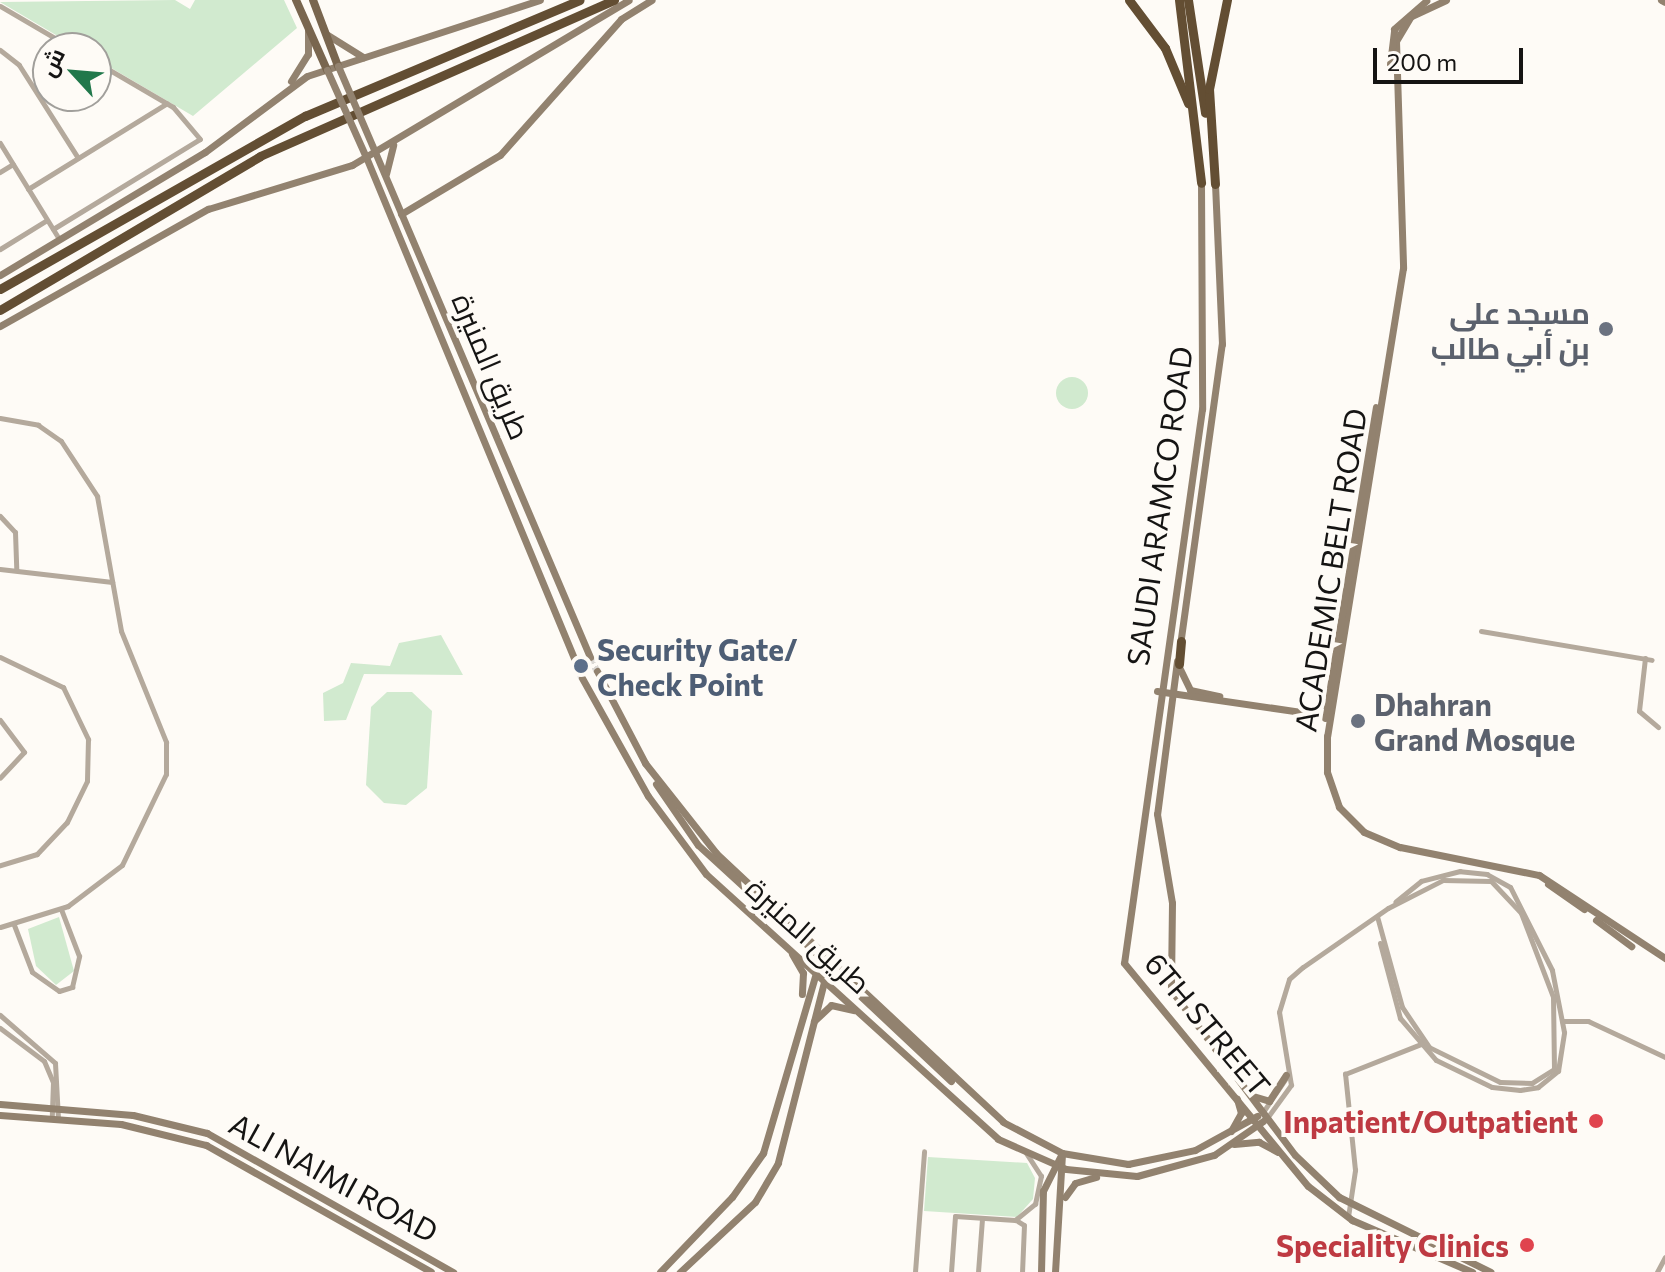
<!DOCTYPE html>
<meta charset="utf-8">
<style>
body{margin:0}
#map{position:relative;width:1665px;height:1272px;overflow:hidden;background:#fefbf6;font-family:Commissioner,Cairo,sans-serif}
div>[style]{position:absolute}
[style*='--x']{left:calc(var(--x)*1px);top:calc(var(--y)*1px);width:calc(var(--w)*1px);rotate:calc(var(--a)*1deg)}
.green>*{inset:0;background:#d1eacf}
.round{border-radius:50%}
.secondary-tunnel>*{height:7px;margin-top:-3.5px;transform-origin:0;background:repeating-linear-gradient(90deg,#dbd8d4 0 7px,transparent 0 10.5px)}
.street>*{height:5px;margin:-2.5px;padding:0 2.5px;transform-origin:2.5px;border-radius:2.5px;background:#b4a99c}
.secondary>*{height:7px;margin:-3.5px;padding:0 3.5px;transform-origin:3.5px;border-radius:3.5px;background:#92826f}
.primary>*{height:8px;margin:-4px;padding:0 4px;transform-origin:4px;border-radius:4px;background:#79664f}
.highway>*{height:9px;margin:-4.5px;padding:0 4.5px;transform-origin:4.5px;border-radius:4.5px;background:#634e33}
.secondary-bridge>*{height:7px;margin:-3.5px;padding:0 3.5px;transform-origin:3.5px;border-radius:3.5px;background:#92826f}
.dots>*{width:22px;height:22px;translate:-50% -50%;box-sizing:border-box;border:4px solid #fefbf6;border-radius:50%}
span{translate:-50% -50%;white-space:nowrap;text-align:center;line-height:1.15;-webkit-text-stroke:8px #fefbf6;paint-order:stroke}
.worship-label{font-size:30px;color:#5b616d;font-weight:700}
.right{translate:-100% -50%;text-align:right}
.left{translate:0 -50%;text-align:left}
.street-label{font-size:30px;color:#151413}
.service-label{font-size:30px;color:#4e5e75;font-weight:700}
.health-label{font-size:30px;color:#be3a42;font-weight:700}
.north{position:absolute;left:32px;top:32px;width:80px;height:80px;box-sizing:border-box;background:#fefbf6;border:2px solid #a19f9b;border-radius:50%;rotate:296deg;font-size:22px;font-weight:700;line-height:32px;text-align:center;color:#151413}
.north::after{content:'';display:block;margin:auto;width:28px;height:36px;background:#21784b;clip-path:polygon(50% 0,100% 100%,50% 72%,0 100%)}
.scale{position:absolute;left:1373px;top:48px;width:150px;height:36px;box-sizing:border-box;border:4px solid #151413;border-top:0;padding-left:10px;font-size:24px;line-height:28px;white-space:nowrap;color:#151413;-webkit-text-stroke:6px #fefbf6;paint-order:stroke}
</style>
<div id="map">
<div class="green">
<i style="clip-path:polygon(175px 0,190px 9px,195px 0,284px 0,297px 28px,193px 116px,96px 59px,96px 48px,78px 48px,0 2px)"></i>
<i class="round" style="left:1056px;top:377px;width:32px;height:32px"></i>
<i style="clip-path:polygon(441px 635px,463px 675px,364px 674px,346px 720px,324px 721px,323px 693px,343px 683px,351px 663px,390px 666px,399px 643px)"></i>
<i style="clip-path:polygon(387px 692px,412px 692px,432px 711px,427px 788px,406px 805px,384px 803px,366px 785px,371px 707px)"></i>
<i style="clip-path:polygon(59px 917px,74px 971px,56px 985px,36px 966px,28px 929px)"></i>
<i style="clip-path:polygon(928px 1157px,1027px 1163px,1035px 1178px,1033px 1199px,1017px 1217px,924px 1211px)"></i>
</div>
<div class="secondary-tunnel">
<i style="--x:590;--y:657;--w:16;--a:63"></i>
<i style="--x:576;--y:663;--w:16;--a:68"></i>
</div>
<div class="street">
<i style="--x:0;--y:6;--w:83;--a:30.3"></i>
<i style="--x:0;--y:50;--w:24;--a:38"></i>
<i style="--x:19;--y:65;--w:110;--a:57.6"></i>
<i style="--x:0;--y:143;--w:113;--a:58.4"></i>
<i style="--x:0;--y:172;--w:15;--a:-32"></i>
<i style="--x:28;--y:189;--w:163;--a:-31.7"></i>
<i style="--x:53;--y:229;--w:172;--a:-31.5"></i>
<i style="--x:200;--y:139;--w:42;--a:-130.2"></i>
<i style="--x:173;--y:107;--w:89;--a:-149.7"></i>
<i style="--x:0;--y:249;--w:55;--a:-31.7"></i>
<i style="--x:0;--y:418;--w:39;--a:10"></i>
<i style="--x:38;--y:425;--w:28;--a:35"></i>
<i style="--x:61;--y:441;--w:66;--a:56.8"></i>
<i style="--x:97;--y:496;--w:137;--a:79.9"></i>
<i style="--x:121;--y:631;--w:120;--a:67.9"></i>
<i style="--x:166;--y:742;--w:32;--a:90"></i>
<i style="--x:166;--y:774;--w:101;--a:115.8"></i>
<i style="--x:122;--y:865;--w:68;--a:142.8"></i>
<i style="--x:68;--y:906;--w:71;--a:162.8"></i>
<i style="--x:0;--y:516;--w:22;--a:47"></i>
<i style="--x:15;--y:532;--w:37;--a:88"></i>
<i style="--x:0;--y:569;--w:113;--a:6.6"></i>
<i style="--x:1481;--y:631;--w:173;--a:9.6"></i>
<i style="--x:0;--y:657;--w:70;--a:25.5"></i>
<i style="--x:63;--y:687;--w:58;--a:64.3"></i>
<i style="--x:88;--y:739;--w:42;--a:91.4"></i>
<i style="--x:87;--y:781;--w:46;--a:116"></i>
<i style="--x:67;--y:822;--w:44;--a:133.2"></i>
<i style="--x:37;--y:854;--w:39;--a:163"></i>
<i style="--x:1645;--y:658;--w:53;--a:96.5"></i>
<i style="--x:1639;--y:711;--w:25;--a:40"></i>
<i style="--x:0;--y:720;--w:40;--a:53"></i>
<i style="--x:24;--y:752;--w:35;--a:133"></i>
<i style="--x:14;--y:925;--w:50;--a:69"></i>
<i style="--x:32;--y:972;--w:33;--a:35"></i>
<i style="--x:59;--y:991;--w:14;--a:-17"></i>
<i style="--x:72;--y:987;--w:32;--a:-77"></i>
<i style="--x:79;--y:956;--w:50;--a:-111"></i>
<i style="--x:1380;--y:943;--w:78;--a:75.1"></i>
<i style="--x:1400;--y:1018;--w:55;--a:49.4"></i>
<i style="--x:1436;--y:1060;--w:62;--a:25.7"></i>
<i style="--x:1492;--y:1087;--w:28;--a:6"></i>
<i style="--x:1520;--y:1090;--w:18;--a:-9"></i>
<i style="--x:1538;--y:1087;--w:26;--a:-39"></i>
<i style="--x:1558;--y:1071;--w:39;--a:-81"></i>
<i style="--x:1564;--y:1032;--w:63;--a:-101"></i>
<i style="--x:1552;--y:970;--w:93;--a:-116.8"></i>
<i style="--x:1510;--y:887;--w:26;--a:-151"></i>
<i style="--x:1487;--y:874;--w:27;--a:-174"></i>
<i style="--x:1460;--y:871;--w:40;--a:165.6"></i>
<i style="--x:1421;--y:881;--w:33;--a:141"></i>
<i style="--x:0;--y:1015;--w:73;--a:41.1"></i>
<i style="--x:55;--y:1063;--w:56;--a:86.9"></i>
<i style="--x:1562;--y:1021;--w:26;--a:0"></i>
<i style="--x:1588;--y:1021;--w:85;--a:25.1"></i>
<i style="--x:0;--y:1028;--w:55;--a:36.9"></i>
<i style="--x:44;--y:1061;--w:23;--a:67"></i>
<i style="--x:53;--y:1082;--w:36;--a:92"></i>
<i style="--x:1263;--y:1112;--w:40;--a:-56"></i>
<i style="--x:1267;--y:1118;--w:41;--a:-54"></i>
<i style="--x:1291;--y:1085;--w:74;--a:-99.3"></i>
<i style="--x:1279;--y:1012;--w:34;--a:-73"></i>
<i style="--x:1289;--y:979;--w:18;--a:-41"></i>
<i style="--x:1303;--y:967;--w:103;--a:-34.8"></i>
<i style="--x:1388;--y:908;--w:62;--a:-27"></i>
<i style="--x:1443;--y:880;--w:48;--a:1.2"></i>
<i style="--x:1491;--y:881;--w:44;--a:46.8"></i>
<i style="--x:1521;--y:913;--w:90;--a:69.1"></i>
<i style="--x:1553;--y:997;--w:72;--a:89.2"></i>
<i style="--x:1554;--y:1069;--w:26;--a:148"></i>
<i style="--x:1532;--y:1083;--w:32;--a:-178"></i>
<i style="--x:1500;--y:1082;--w:79;--a:-153.8"></i>
<i style="--x:1429;--y:1047;--w:48;--a:-124"></i>
<i style="--x:1402;--y:1007;--w:94;--a:-105.4"></i>
<i style="--x:1348;--y:1217;--w:48;--a:-81.5"></i>
<i style="--x:1355;--y:1170;--w:97;--a:-95.9"></i>
<i style="--x:1345;--y:1074;--w:82;--a:-21.5"></i>
<i style="--x:1016;--y:1220;--w:9;--a:32"></i>
<i style="--x:1024;--y:1225;--w:47;--a:92.4"></i>
<i style="--x:915;--y:1272;--w:121;--a:-85.7"></i>
<i style="--x:951;--y:1272;--w:56;--a:-85.9"></i>
<i style="--x:955;--y:1216;--w:60;--a:3.8"></i>
<i style="--x:1015;--y:1220;--w:26;--a:-39"></i>
<i style="--x:1035;--y:1204;--w:29;--a:-78"></i>
<i style="--x:1041;--y:1176;--w:27;--a:-123"></i>
<i style="--x:978;--y:1272;--w:53;--a:-85.7"></i>
<i style="--x:1657;--y:1272;--w:17;--a:-62"></i>
</div>
<div class="secondary">
<i style="--x:1446;--y:0;--w:38;--a:155"></i>
<i style="--x:1411;--y:16;--w:29;--a:121"></i>
<i style="--x:1396;--y:41;--w:227;--a:88.2"></i>
<i style="--x:1403;--y:268;--w:474;--a:99.2"></i>
<i style="--x:1327;--y:736;--w:36;--a:90"></i>
<i style="--x:1327;--y:772;--w:37;--a:71"></i>
<i style="--x:1339;--y:807;--w:35;--a:45"></i>
<i style="--x:1364;--y:832;--w:39;--a:23"></i>
<i style="--x:1400;--y:847;--w:142;--a:11.4"></i>
<i style="--x:1539;--y:875;--w:151;--a:33.4"></i>
<i style="--x:1661;--y:0;--w:4;--a:27"></i>
<i style="--x:326;--y:34;--w:44;--a:31.9"></i>
<i style="--x:1390;--y:64;--w:35;--a:-83"></i>
<i style="--x:1394;--y:29;--w:43;--a:-41.2"></i>
<i style="--x:291;--y:81;--w:32;--a:-58"></i>
<i style="--x:308;--y:54;--w:25;--a:-90"></i>
<i style="--x:375;--y:152;--w:549;--a:66.94"></i>
<i style="--x:366;--y:157;--w:548;--a:67.46"></i>
<i style="--x:386;--y:174;--w:30;--a:-76"></i>
<i style="--x:1201;--y:183;--w:226;--a:89.7"></i>
<i style="--x:1202;--y:409;--w:559;--a:98.01"></i>
<i style="--x:1124;--y:963;--w:289;--a:50.5"></i>
<i style="--x:1308;--y:1186;--w:56;--a:37.7"></i>
<i style="--x:1352;--y:1220;--w:131;--a:23.4"></i>
<i style="--x:401;--y:214;--w:115;--a:-30.8"></i>
<i style="--x:500;--y:155;--w:182;--a:-48.3"></i>
<i style="--x:621;--y:19;--w:36;--a:-32"></i>
<i style="--x:0;--y:275;--w:239;--a:-31"></i>
<i style="--x:205;--y:152;--w:127;--a:-36.7"></i>
<i style="--x:307;--y:76;--w:245;--a:-18.1"></i>
<i style="--x:0;--y:326;--w:239;--a:-29.4"></i>
<i style="--x:208;--y:209;--w:151;--a:-17"></i>
<i style="--x:352;--y:165;--w:322;--a:-30.8"></i>
<i style="--x:1180;--y:645;--w:304;--a:-82.1"></i>
<i style="--x:1222;--y:344;--w:160;--a:-92.5"></i>
<i style="--x:1177;--y:661;--w:154;--a:97.4"></i>
<i style="--x:1157;--y:814;--w:90;--a:80.4"></i>
<i style="--x:1172;--y:903;--w:87;--a:90.7"></i>
<i style="--x:1171;--y:990;--w:206;--a:53.1"></i>
<i style="--x:1295;--y:1155;--w:61;--a:43.7"></i>
<i style="--x:1339;--y:1197;--w:169;--a:26.3"></i>
<i style="--x:1179;--y:667;--w:25;--a:64"></i>
<i style="--x:1190;--y:690;--w:30;--a:12"></i>
<i style="--x:597;--y:671;--w:104;--a:62.4"></i>
<i style="--x:645;--y:763;--w:115;--a:51.7"></i>
<i style="--x:716;--y:853;--w:393;--a:43.1"></i>
<i style="--x:1003;--y:1122;--w:67;--a:27.7"></i>
<i style="--x:1062;--y:1153;--w:67;--a:9.5"></i>
<i style="--x:1128;--y:1164;--w:68;--a:-11.8"></i>
<i style="--x:1195;--y:1150;--w:71;--a:-28.7"></i>
<i style="--x:582;--y:678;--w:135;--a:60.8"></i>
<i style="--x:648;--y:796;--w:97;--a:53.4"></i>
<i style="--x:706;--y:874;--w:394;--a:42.2"></i>
<i style="--x:998;--y:1139;--w:74;--a:23.8"></i>
<i style="--x:1066;--y:1169;--w:71;--a:5.6"></i>
<i style="--x:1137;--y:1176;--w:80;--a:-15.3"></i>
<i style="--x:1214;--y:1155;--w:60;--a:-34.8"></i>
<i style="--x:1157;--y:691;--w:174;--a:8.3"></i>
<i style="--x:1325;--y:718;--w:315;--a:-80.7"></i>
<i style="--x:656;--y:784;--w:74;--a:55.5"></i>
<i style="--x:698;--y:845;--w:161;--a:42.5"></i>
<i style="--x:817;--y:954;--w:22;--a:66"></i>
<i style="--x:826;--y:974;--w:195;--a:104.3"></i>
<i style="--x:778;--y:1163;--w:45;--a:120.5"></i>
<i style="--x:755;--y:1202;--w:103;--a:137"></i>
<i style="--x:1548;--y:884;--w:44;--a:34.8"></i>
<i style="--x:1596;--y:920;--w:44;--a:36.6"></i>
<i style="--x:792;--y:954;--w:22;--a:60"></i>
<i style="--x:803;--y:973;--w:21;--a:93"></i>
<i style="--x:814;--y:1021;--w:23;--a:-43"></i>
<i style="--x:831;--y:1005;--w:23;--a:13"></i>
<i style="--x:1253;--y:1096;--w:17;--a:17"></i>
<i style="--x:1269;--y:1101;--w:31;--a:-57"></i>
<i style="--x:0;--y:1104;--w:133;--a:4.7"></i>
<i style="--x:133;--y:1115;--w:76;--a:13.7"></i>
<i style="--x:207;--y:1133;--w:283;--a:29.5"></i>
<i style="--x:0;--y:1115;--w:121;--a:4.3"></i>
<i style="--x:121;--y:1124;--w:88;--a:13.9"></i>
<i style="--x:206;--y:1145;--w:258;--a:29.4"></i>
<i style="--x:1231;--y:1131;--w:21;--a:-61"></i>
<i style="--x:1241;--y:1113;--w:15;--a:-106"></i>
<i style="--x:1234;--y:1144;--w:25;--a:-5"></i>
<i style="--x:1259;--y:1142;--w:21;--a:28"></i>
<i style="--x:1065;--y:1197;--w:17;--a:-54"></i>
<i style="--x:1075;--y:1183;--w:22;--a:-16"></i>
<i style="--x:660;--y:1272;--w:104;--a:-46.2"></i>
<i style="--x:732;--y:1197;--w:54;--a:-54.8"></i>
<i style="--x:763;--y:1153;--w:192;--a:-73.6"></i>
<i style="--x:817;--y:969;--w:22;--a:16"></i>
<i style="--x:838;--y:975;--w:155;--a:43.2"></i>
<i style="--x:1041;--y:1272;--w:81;--a:-88.6"></i>
<i style="--x:1043;--y:1191;--w:42;--a:-63.4"></i>
<i style="--x:1055;--y:1272;--w:119;--a:-86.6"></i>
</div>
<div class="primary">
<i style="--x:296;--y:0;--w:77;--a:66.1"></i>
<i style="--x:313;--y:0;--w:71;--a:69.3"></i>
</div>
<div class="highway">
<i style="--x:1129;--y:0;--w:60;--a:53.1"></i>
<i style="--x:1165;--y:48;--w:60;--a:67.3"></i>
<i style="--x:1179;--y:0;--w:184;--a:83.1"></i>
<i style="--x:1188;--y:0;--w:114;--a:81.4"></i>
<i style="--x:1215;--y:184;--w:95;--a:-93.6"></i>
<i style="--x:1209;--y:89;--w:91;--a:-78.6"></i>
<i style="--x:0;--y:289;--w:351;--a:-29.6"></i>
<i style="--x:305;--y:116;--w:298;--a:-22.9"></i>
<i style="--x:0;--y:310;--w:302;--a:-30.6"></i>
<i style="--x:260;--y:156;--w:387;--a:-23.8"></i>
<i style="--x:1179;--y:664;--w:23;--a:-85"></i>
</div>
<div class="secondary-bridge">
<i style="--x:338;--y:66;--w:94;--a:66.7"></i>
<i style="--x:327;--y:70;--w:95;--a:65.9"></i>
</div>
<div class="dots">
<i style="left:1606px;top:329px;background:#6b7280"></i>
<i style="left:581px;top:666px;background:#5c6f8a"></i>
<i style="left:1358px;top:721px;background:#6b7280"></i>
<i style="left:1596px;top:1121px;background:#e0444e"></i>
<i style="left:1527px;top:1245px;background:#e0444e"></i>
</div>
<div class="worship-label">
<span class="right" style="left:1590px;top:329px">مسجد علي<br>بن أبي طالب</span>
<span class="left" style="left:1374px;top:721px">Dhahran<br>Grand Mosque</span>
</div>
<div class="street-label">
<span style="left:492px;top:366px;rotate:67deg">طريق المنيرة</span>
<span style="left:1159px;top:506px;rotate:-82deg">SAUDI ARAMCO ROAD</span>
<span style="left:1330px;top:570px;rotate:-81deg">ACADEMIC BELT ROAD</span>
<span style="left:809px;top:935px;rotate:42deg">طريق المنيرة</span>
<span style="left:1208px;top:1024px;rotate:50deg">6TH STREET</span>
<span style="left:334px;top:1177px;rotate:29deg">ALI NAIMI ROAD</span>
</div>
<div class="service-label">
<span class="left" style="left:597px;top:666px">Security Gate/<br>Check Point</span>
</div>
<div class="health-label">
<span class="right" style="left:1578px;top:1121px">Inpatient/Outpatient</span>
<span class="right" style="left:1509px;top:1245px">Speciality Clinics</span>
</div>
<div class="north">ش</div>
<div class="scale">200 m</div>
</div>
